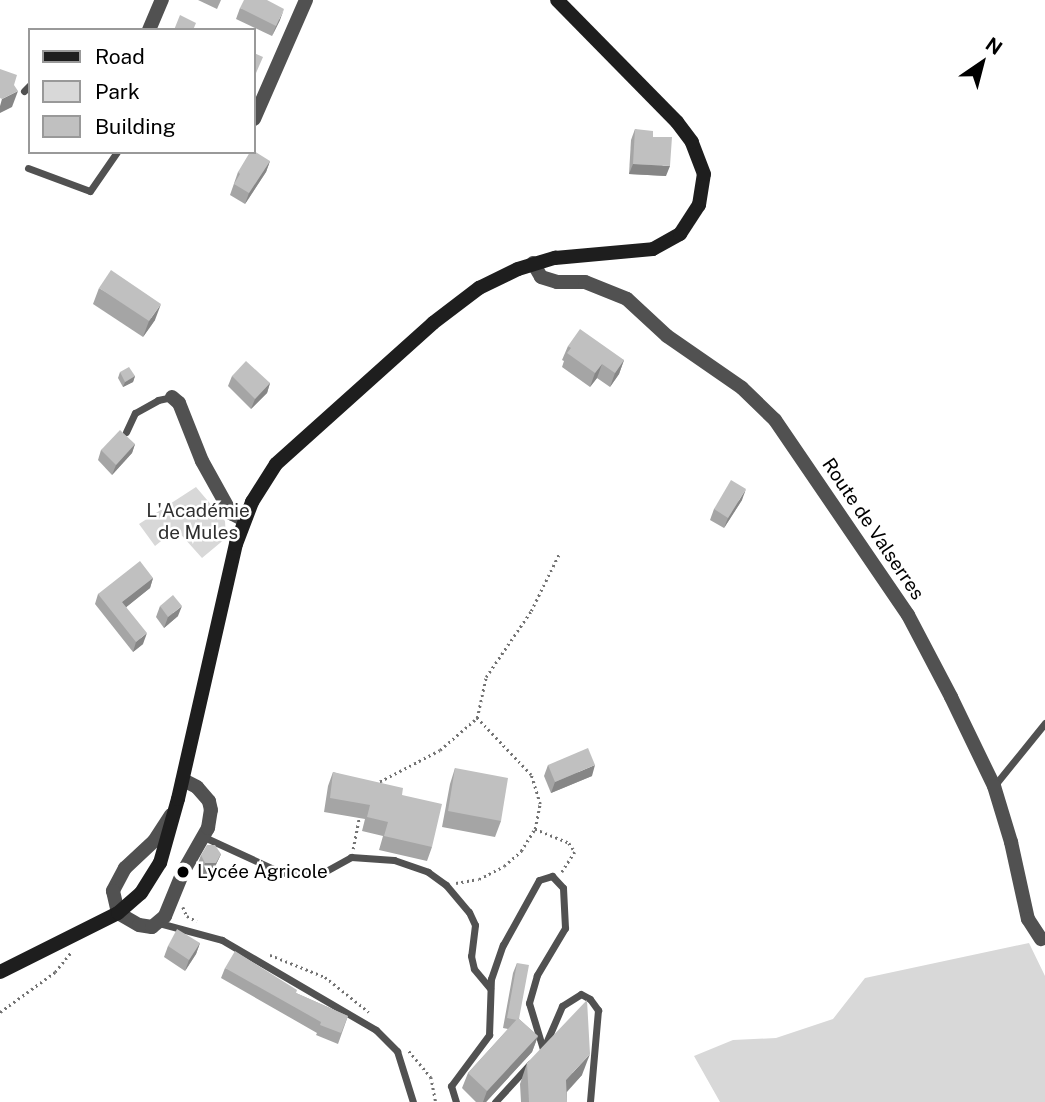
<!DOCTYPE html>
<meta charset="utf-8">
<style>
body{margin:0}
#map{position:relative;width:1045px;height:1102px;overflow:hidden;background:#fff;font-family:"Public Sans",sans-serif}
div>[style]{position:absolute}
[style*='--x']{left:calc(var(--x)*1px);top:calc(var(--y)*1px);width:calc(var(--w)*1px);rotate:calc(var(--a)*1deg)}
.green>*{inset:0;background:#d8d8d8}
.path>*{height:2.5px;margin-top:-1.25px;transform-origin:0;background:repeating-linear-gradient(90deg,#737373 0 2px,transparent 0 5.5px)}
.lane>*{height:7px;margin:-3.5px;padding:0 3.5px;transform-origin:3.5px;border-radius:3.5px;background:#515151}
.street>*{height:14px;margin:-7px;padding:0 7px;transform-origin:7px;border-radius:7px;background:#515151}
.secondary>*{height:14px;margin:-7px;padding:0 7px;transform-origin:7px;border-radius:7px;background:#1e1e1e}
.wall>*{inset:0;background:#a5a5a5}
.shaded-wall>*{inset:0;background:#868686}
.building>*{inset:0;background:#c0c0c0}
.dots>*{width:19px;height:19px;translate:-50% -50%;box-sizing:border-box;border:4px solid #fff;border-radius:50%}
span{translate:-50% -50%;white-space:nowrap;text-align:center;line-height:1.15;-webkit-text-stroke:5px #fff;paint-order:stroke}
.park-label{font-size:19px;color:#2f2f2f}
.street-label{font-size:19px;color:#000}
.poi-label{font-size:19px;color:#000}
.left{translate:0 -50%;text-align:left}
.legend{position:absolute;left:28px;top:28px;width:228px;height:126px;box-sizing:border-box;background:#fff;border:2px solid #999;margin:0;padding:9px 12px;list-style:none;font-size:21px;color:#000}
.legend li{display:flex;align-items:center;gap:14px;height:35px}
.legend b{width:35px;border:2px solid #999}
.north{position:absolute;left:947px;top:28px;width:70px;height:70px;-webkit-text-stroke:5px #fff;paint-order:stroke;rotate:35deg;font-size:19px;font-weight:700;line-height:28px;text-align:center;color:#000}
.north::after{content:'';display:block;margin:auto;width:24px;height:32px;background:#000;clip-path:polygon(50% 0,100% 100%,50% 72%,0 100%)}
</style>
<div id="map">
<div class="green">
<i style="clip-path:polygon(196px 487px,225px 521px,226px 538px,202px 558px,176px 529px,155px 546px,139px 524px)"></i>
<i style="clip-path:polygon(1029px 943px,1045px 976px,1045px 1102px,720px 1102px,694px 1056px,733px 1040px,776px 1038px,833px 1019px,865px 978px)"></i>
</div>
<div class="path">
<i style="--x:375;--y:784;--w:73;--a:-27.6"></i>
<i style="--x:440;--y:750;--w:49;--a:-40.9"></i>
<i style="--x:477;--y:718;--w:42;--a:-77.6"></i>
<i style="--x:486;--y:677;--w:80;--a:-55.7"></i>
<i style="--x:531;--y:611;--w:64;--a:-63.8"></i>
<i style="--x:535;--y:829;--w:37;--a:22"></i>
<i style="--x:569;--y:843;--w:11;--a:56"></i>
<i style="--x:575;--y:852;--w:24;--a:123"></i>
<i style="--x:353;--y:849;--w:32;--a:-79"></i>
<i style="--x:456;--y:883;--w:23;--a:-10"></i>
<i style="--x:479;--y:879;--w:28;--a:-27"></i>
<i style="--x:504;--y:866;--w:23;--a:-41"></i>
<i style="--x:521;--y:851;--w:26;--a:-58"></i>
<i style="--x:535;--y:829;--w:25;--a:-79"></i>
<i style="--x:540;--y:804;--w:30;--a:-107"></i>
<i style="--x:531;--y:775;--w:79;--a:-133.5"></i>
<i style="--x:183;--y:907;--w:10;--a:66"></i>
<i style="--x:187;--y:916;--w:11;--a:27"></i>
<i style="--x:270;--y:955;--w:59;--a:21.8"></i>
<i style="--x:325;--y:977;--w:56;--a:38.5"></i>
<i style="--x:0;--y:1012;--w:68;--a:-36"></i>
<i style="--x:55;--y:972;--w:26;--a:-51"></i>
<i style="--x:409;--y:1051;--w:34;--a:50"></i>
<i style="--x:431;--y:1077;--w:25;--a:79"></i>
</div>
<div class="lane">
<i style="--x:24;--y:91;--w:8;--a:-45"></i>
<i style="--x:28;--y:168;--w:66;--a:20.4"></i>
<i style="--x:90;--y:191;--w:47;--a:-55.3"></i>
<i style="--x:126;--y:432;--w:21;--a:-65"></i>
<i style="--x:135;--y:413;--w:26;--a:-29"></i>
<i style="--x:158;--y:400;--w:14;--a:-12"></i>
<i style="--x:994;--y:786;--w:81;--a:-51"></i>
<i style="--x:204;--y:837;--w:84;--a:24.7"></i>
<i style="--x:280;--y:872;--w:11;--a:10"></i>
<i style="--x:291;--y:874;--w:35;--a:-5"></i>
<i style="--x:326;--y:871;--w:29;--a:-29"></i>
<i style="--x:351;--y:857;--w:43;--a:4"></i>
<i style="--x:394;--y:860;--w:36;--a:19"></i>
<i style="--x:428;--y:872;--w:22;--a:36"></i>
<i style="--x:446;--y:885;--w:35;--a:50"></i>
<i style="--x:469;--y:912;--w:14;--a:65"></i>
<i style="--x:475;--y:925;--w:31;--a:97"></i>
<i style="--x:471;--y:956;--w:13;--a:77"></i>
<i style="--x:474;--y:969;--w:25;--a:50"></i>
<i style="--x:159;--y:923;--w:65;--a:15.1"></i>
<i style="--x:222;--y:940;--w:178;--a:30.3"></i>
<i style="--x:376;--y:1030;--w:30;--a:45"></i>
<i style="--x:397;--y:1051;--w:53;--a:72.6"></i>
<i style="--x:543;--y:1050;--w:48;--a:-66.6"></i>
<i style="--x:562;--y:1006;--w:22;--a:-32"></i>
<i style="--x:581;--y:994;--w:10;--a:29"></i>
<i style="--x:590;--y:999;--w:14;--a:54"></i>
<i style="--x:598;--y:1010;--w:92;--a:95"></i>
<i style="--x:456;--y:1102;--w:17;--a:-107"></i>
<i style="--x:451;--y:1086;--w:64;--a:-53.3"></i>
<i style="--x:489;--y:1035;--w:56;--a:-88"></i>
<i style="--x:491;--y:979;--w:36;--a:-71"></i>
<i style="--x:503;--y:945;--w:74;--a:-61"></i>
<i style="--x:539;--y:880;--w:14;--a:-17"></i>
<i style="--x:552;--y:876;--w:16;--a:47"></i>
<i style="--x:563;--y:888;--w:40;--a:87.1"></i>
<i style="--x:565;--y:928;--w:55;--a:120.8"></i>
<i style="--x:537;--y:975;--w:29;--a:106"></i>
<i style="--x:529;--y:1003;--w:48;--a:73.1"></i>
<i style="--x:495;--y:1102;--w:52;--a:-47.4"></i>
</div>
<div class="street">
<i style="--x:149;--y:30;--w:33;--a:-67"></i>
<i style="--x:254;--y:119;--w:130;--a:-66.4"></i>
<i style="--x:533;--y:263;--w:16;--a:60"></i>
<i style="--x:541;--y:277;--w:17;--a:17"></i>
<i style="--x:557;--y:282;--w:28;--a:0"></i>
<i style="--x:585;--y:282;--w:45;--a:22"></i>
<i style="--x:627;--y:299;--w:54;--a:42.8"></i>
<i style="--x:667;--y:336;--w:91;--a:34.7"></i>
<i style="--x:742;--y:388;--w:46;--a:44.1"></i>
<i style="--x:775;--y:420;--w:236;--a:55.7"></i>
<i style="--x:908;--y:615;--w:93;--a:62.3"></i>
<i style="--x:951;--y:697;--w:99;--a:64.2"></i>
<i style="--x:994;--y:786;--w:59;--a:73.1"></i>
<i style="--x:1011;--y:842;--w:79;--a:77.6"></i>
<i style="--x:1028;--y:919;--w:24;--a:57"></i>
<i style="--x:172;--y:397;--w:9;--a:41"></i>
<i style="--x:179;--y:403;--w:62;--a:68.4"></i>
<i style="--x:202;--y:461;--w:60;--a:60.9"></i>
<i style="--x:231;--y:513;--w:15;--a:28"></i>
<i style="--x:171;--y:815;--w:31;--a:123"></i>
<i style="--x:154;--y:841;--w:40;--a:137"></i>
<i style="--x:125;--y:868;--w:26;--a:118"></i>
<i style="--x:113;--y:891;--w:23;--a:77"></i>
<i style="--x:118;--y:913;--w:24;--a:30"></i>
<i style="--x:139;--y:925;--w:13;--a:9"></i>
<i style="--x:152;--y:927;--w:17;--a:-40"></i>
<i style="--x:165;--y:916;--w:48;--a:-67.8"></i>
<i style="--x:183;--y:872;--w:51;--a:-60.4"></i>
<i style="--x:208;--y:828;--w:18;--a:-81"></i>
<i style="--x:211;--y:810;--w:9;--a:-103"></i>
<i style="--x:209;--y:801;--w:18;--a:-131"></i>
<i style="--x:197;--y:787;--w:16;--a:-153"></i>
</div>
<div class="secondary">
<i style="--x:0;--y:972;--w:132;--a:-26.6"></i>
<i style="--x:118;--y:913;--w:30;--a:-41"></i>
<i style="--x:141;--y:893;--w:36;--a:-58"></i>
<i style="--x:160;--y:863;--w:66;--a:-74.3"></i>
<i style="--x:178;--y:799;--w:262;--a:-77.2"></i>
<i style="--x:236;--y:544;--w:45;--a:-69.1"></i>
<i style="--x:252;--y:502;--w:45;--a:-57.7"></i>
<i style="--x:276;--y:464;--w:211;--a:-41.9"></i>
<i style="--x:433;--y:323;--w:58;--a:-37.3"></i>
<i style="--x:479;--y:288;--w:43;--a:-26"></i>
<i style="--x:518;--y:269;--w:39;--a:-17"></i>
<i style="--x:555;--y:258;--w:98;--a:-5.2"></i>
<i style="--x:653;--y:249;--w:31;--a:-29"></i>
<i style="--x:680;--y:234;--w:35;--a:-57"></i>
<i style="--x:699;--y:205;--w:31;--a:-81"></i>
<i style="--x:704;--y:174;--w:34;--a:-111"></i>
<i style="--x:692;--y:142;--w:25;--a:-127"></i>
<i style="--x:677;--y:122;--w:171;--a:-134.5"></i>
</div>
<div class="wall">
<i style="clip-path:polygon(198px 0,221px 0,217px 9px)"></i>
<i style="clip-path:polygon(240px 8px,280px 20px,272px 36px,236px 19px)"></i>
<i style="clip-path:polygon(635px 129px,653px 137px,666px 176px,629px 174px,631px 140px)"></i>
<i style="clip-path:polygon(270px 161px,266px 172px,245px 204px,230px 195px,238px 172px)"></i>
<i style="clip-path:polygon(99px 288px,155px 320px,143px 337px,93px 304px)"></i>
<i style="clip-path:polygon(568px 346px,624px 360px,619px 374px,610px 387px,597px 378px,590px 387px,562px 367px,564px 361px,562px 360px)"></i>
<i style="clip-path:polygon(120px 372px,135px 376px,133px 382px,123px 387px,118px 378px)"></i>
<i style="clip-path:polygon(232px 376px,270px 383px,267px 393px,251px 409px,228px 386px)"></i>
<i style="clip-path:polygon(135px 444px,132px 453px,112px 475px,98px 460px,101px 450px)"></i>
<i style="clip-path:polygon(742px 500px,724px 528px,710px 520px,714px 509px)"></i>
<i style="clip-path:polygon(153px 578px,150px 588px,126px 607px,143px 644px,133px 652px,95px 604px,98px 594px)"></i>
<i style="clip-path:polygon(160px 606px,178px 616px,164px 628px,156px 617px)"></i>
<i style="clip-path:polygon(548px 765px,592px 776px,551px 793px,544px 776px)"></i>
<i style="clip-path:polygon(455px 768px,501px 821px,495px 837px,442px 827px,450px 784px)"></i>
<i style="clip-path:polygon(333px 772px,402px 795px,432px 847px,427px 861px,379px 850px,383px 836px,362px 831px,365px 819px,324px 812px,328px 786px)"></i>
<i style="clip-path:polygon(221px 854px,212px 873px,202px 874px,197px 866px,201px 855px)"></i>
<i style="clip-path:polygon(200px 943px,196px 954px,185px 971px,164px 957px,168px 946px)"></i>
<i style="clip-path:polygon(517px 963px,519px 1019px,538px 1036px,532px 1052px,486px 1102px,476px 1102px,462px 1088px,468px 1073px,508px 1029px,503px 1028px,513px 973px)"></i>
<i style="clip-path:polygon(225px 968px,296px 993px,348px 1016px,338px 1044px,316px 1035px,317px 1033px,221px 978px)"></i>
<i style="clip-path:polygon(527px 1063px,582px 1075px,567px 1092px,567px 1102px,521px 1102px,520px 1084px)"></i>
</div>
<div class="shaded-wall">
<i style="clip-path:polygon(284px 9px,280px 20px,272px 36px,276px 26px)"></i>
<i style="clip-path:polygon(18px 91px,12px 107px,0 113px,0 106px,2px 99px)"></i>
<i style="clip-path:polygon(270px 161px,266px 172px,245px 204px,249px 193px)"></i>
<i style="clip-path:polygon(633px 164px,670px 166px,666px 176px,629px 174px)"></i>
<i style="clip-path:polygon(161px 304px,155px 320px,143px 337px,149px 321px)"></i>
<i style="clip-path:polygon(624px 360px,619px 374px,610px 387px,615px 373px)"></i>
<i style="clip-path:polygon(602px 364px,597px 378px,590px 387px,595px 373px)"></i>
<i style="clip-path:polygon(135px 376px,133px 382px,123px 387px,125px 382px)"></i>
<i style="clip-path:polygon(270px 383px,267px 393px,251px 409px,255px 399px)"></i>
<i style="clip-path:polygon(135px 444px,132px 453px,112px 475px,116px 465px)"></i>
<i style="clip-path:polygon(746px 489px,742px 500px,724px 528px,728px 518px)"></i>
<i style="clip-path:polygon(153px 578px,150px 588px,119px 613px,122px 602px)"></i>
<i style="clip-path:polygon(182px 606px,178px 616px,164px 628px,168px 617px)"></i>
<i style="clip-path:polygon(147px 633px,143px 644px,133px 652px,136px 642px)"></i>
<i style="clip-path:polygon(595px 765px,592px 776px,551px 793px,555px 782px)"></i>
<i style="clip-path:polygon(221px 854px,212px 873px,202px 874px,205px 863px)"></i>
<i style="clip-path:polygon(200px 943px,196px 954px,185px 971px,189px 960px)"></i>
<i style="clip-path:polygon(538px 1036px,532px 1052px,486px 1102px,483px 1102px,487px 1091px)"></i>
<i style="clip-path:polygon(590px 1054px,582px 1075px,558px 1101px,566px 1080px)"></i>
</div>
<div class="building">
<i style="clip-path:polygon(244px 0,267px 0,284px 9px,276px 26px,240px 8px)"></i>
<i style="clip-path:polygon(180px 15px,196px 23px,193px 30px,174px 30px)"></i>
<i style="clip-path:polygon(254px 53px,263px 57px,256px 73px,254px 72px)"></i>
<i style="clip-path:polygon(0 69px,17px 75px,14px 85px,18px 91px,2px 99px,0 98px)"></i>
<i style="clip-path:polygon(635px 129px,653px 131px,653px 137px,672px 137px,670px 166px,633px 164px)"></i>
<i style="clip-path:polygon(254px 151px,270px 161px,249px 193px,234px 184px,240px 174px,238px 172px,250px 152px,254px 152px)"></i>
<i style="clip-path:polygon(111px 270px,161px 304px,149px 321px,99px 288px)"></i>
<i style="clip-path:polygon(580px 329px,624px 360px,615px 373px,602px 364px,595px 373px,567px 353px,571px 348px,568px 346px)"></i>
<i style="clip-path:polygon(246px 361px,270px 383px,255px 399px,232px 376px)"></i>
<i style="clip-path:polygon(129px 367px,135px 376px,125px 382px,120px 372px)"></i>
<i style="clip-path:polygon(120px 430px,135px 444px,116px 465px,101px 450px)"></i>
<i style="clip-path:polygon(731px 480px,746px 489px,728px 518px,714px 509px)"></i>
<i style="clip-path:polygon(140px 561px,153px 578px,122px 602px,147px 633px,136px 642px,98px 594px)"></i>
<i style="clip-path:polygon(173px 595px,182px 606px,168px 617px,160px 606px)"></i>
<i style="clip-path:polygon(588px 748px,595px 765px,555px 782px,548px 765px)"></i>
<i style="clip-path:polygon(455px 768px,508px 778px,501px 821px,448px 811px)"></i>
<i style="clip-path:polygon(333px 772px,403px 788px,402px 795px,442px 804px,432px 847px,384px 836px,388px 822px,367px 817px,370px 805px,330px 798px)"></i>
<i style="clip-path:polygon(207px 845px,215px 845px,221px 854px,216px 863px,205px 863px,201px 855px)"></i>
<i style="clip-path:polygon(177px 929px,200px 943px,189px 960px,168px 946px)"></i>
<i style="clip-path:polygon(235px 951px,297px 990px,296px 993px,348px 1016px,341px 1033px,320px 1025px,321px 1022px,225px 968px)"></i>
<i style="clip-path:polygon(517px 963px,529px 965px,519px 1019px,518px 1018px,517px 1020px,507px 1018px)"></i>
<i style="clip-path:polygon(587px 1000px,590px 1054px,566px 1080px,567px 1102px,529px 1102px,527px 1063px)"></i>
<i style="clip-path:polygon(518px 1018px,538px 1036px,487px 1091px,468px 1073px)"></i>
</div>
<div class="dots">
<i style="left:183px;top:872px;background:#000"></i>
</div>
<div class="park-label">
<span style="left:198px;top:522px">L'Académie<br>de Mules</span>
</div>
<div class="street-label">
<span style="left:873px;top:529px;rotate:56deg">Route de Valserres</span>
</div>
<div class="poi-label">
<span class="left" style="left:197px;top:872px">Lycée Agricole</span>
</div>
<ul class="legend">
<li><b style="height:9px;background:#1e1e1e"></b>Road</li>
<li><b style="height:19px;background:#d8d8d8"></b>Park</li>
<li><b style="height:19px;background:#c0c0c0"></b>Building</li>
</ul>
<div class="north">N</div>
</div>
